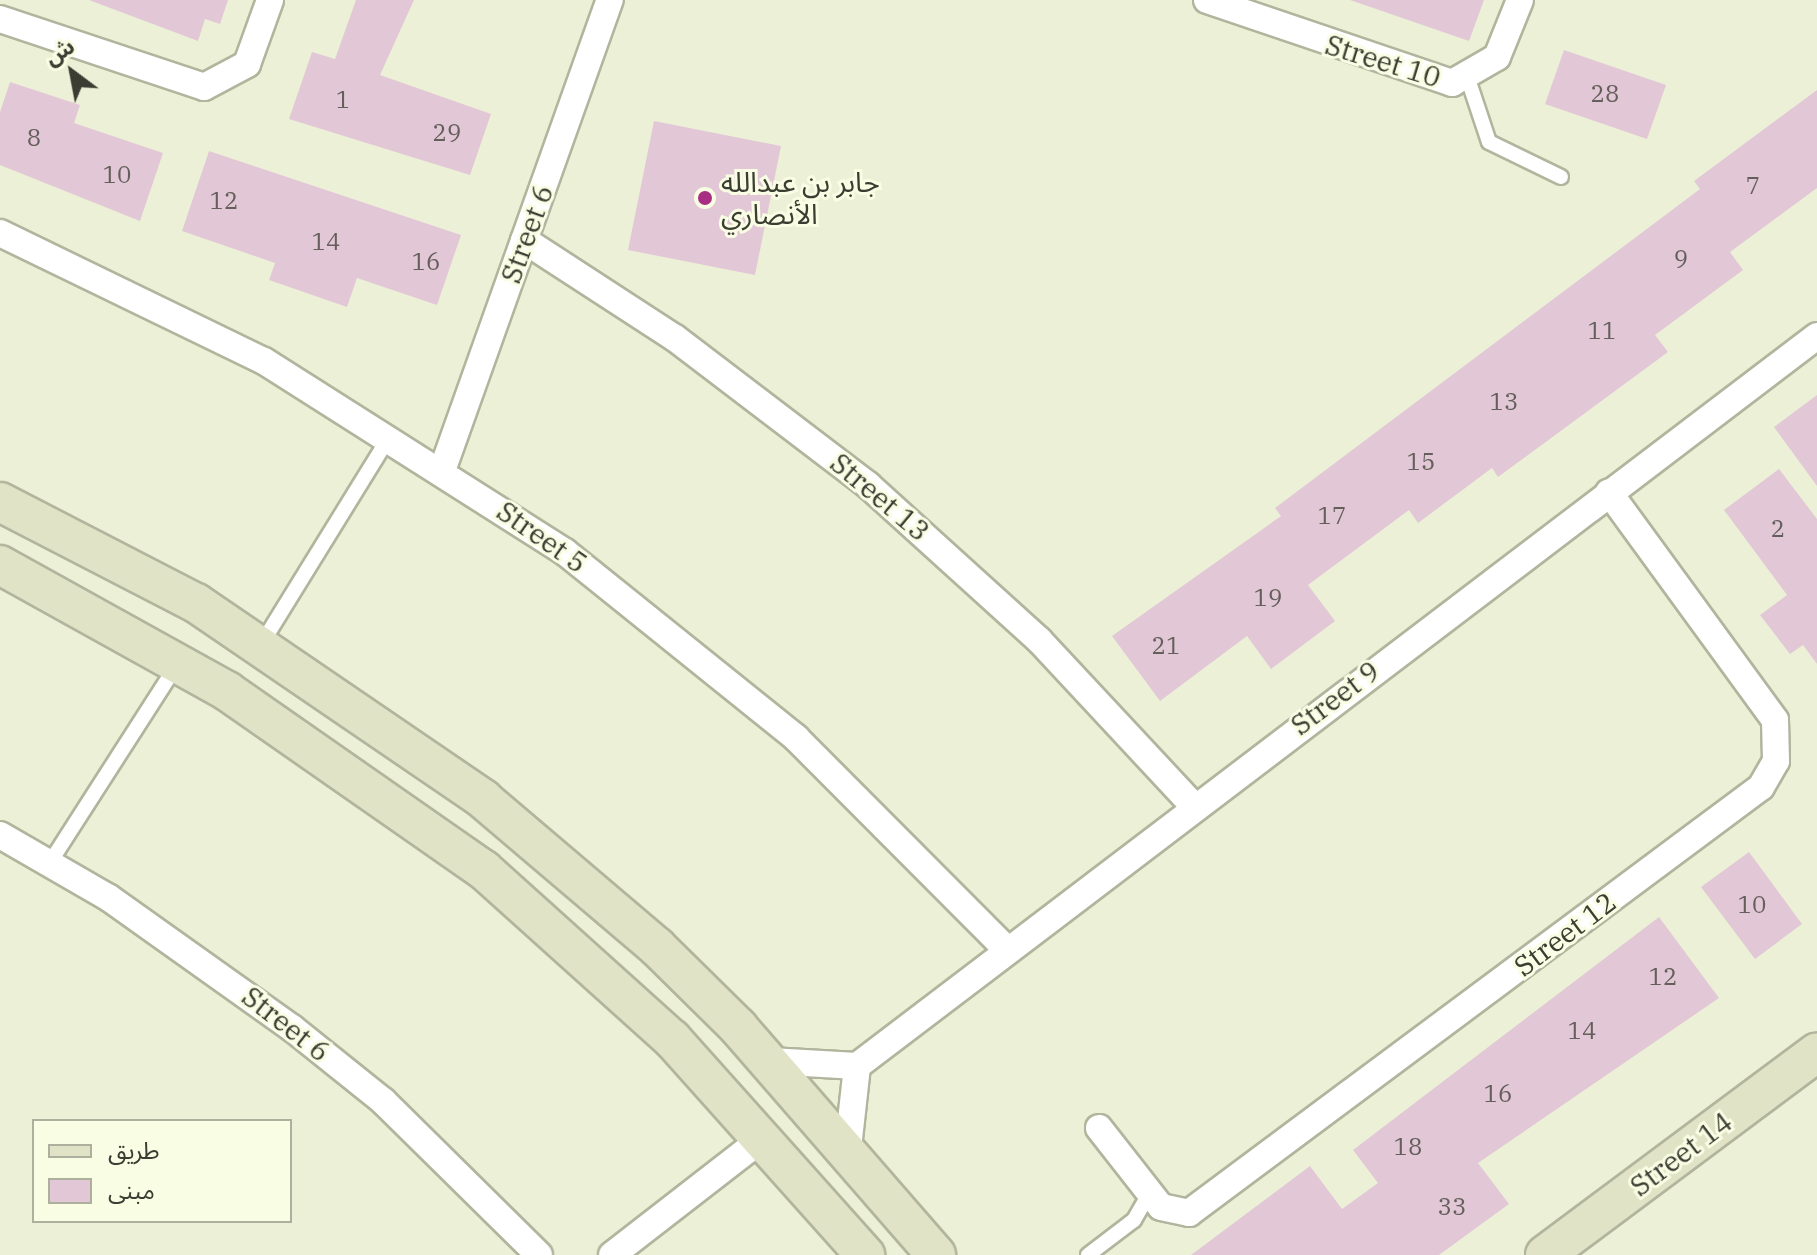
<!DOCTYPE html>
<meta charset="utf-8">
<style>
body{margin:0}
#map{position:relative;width:1817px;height:1255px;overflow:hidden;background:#ecf0d6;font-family:"IBM Plex Serif","Noto Sans Arabic",serif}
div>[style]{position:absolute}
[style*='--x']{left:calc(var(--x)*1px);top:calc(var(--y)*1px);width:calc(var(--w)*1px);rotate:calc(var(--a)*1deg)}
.building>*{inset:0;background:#e2c8d7}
.roads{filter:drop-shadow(2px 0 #b2b59d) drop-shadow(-2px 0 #b2b59d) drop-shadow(0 2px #b2b59d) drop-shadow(0 -2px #b2b59d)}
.lane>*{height:14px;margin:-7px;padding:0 7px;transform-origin:7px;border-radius:7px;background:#fff}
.street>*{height:26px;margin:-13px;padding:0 13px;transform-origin:13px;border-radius:13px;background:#fff}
.secondary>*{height:38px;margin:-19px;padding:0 19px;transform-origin:19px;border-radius:19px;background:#e1e3c6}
.dots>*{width:22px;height:22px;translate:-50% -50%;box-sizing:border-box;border:4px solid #f9fde3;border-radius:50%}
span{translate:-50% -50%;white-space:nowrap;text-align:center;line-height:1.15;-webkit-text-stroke:6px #f9fde3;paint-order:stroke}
.number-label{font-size:24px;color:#655f5b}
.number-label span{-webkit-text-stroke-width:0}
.street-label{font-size:28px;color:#3b3c32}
.poi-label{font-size:28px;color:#3b3c32}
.left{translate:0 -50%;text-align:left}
.legend{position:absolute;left:32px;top:1119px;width:260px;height:104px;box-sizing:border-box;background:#f9fde3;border:2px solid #adb09c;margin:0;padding:10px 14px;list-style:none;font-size:24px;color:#3b3c32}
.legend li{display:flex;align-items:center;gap:16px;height:40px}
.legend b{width:40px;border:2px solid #adb09c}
.north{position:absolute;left:32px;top:32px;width:80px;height:80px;-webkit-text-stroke:6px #f9fde3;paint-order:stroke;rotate:328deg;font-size:22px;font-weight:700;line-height:32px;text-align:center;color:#3b3c32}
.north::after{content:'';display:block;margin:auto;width:28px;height:36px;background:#3b3c32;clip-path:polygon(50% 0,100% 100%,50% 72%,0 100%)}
</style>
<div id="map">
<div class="building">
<i style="clip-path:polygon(89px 0,228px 0,220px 24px,205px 19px,198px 41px)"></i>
<i style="clip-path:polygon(356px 0,414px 0,380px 75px,491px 114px,470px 175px,289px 119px,312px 52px,335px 59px)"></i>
<i style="clip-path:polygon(1350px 0,1484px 0,1469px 41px)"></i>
<i style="clip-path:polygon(1564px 50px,1666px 85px,1647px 139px,1545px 104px)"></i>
<i style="clip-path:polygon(10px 82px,80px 105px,74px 123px,163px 153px,140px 221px,0 165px,0 112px)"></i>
<i style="clip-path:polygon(1817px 90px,1817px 188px,1730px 252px,1743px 270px,1655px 335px,1668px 352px,1498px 477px,1492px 468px,1418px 523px,1409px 510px,1308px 585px,1335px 621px,1271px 669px,1247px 636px,1160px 701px,1112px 636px,1281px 516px,1275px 508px,1700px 189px,1694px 181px)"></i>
<i style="clip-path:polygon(654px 121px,781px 146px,755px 275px,628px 250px)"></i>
<i style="clip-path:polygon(209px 151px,461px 235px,437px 305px,357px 278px,347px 307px,269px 280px,275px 263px,182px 231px)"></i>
<i style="clip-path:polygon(1817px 395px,1817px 486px,1774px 427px)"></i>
<i style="clip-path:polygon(1779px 469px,1817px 519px,1817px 664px,1803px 645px,1790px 654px,1760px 615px,1787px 595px,1724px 510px)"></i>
<i style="clip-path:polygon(1749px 852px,1802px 924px,1755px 959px,1701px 887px)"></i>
<i style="clip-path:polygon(1659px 917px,1719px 998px,1478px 1163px,1509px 1204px,1439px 1255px,1191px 1255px,1310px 1166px,1342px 1209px,1378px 1183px,1353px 1150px)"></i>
</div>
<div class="roads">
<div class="lane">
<i style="--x:1468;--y:79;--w:66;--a:71.6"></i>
<i style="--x:1489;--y:142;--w:80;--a:25.9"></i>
<i style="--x:262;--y:643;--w:242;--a:-58.3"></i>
<i style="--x:49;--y:864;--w:235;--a:-57.3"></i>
<i style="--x:1088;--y:1255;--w:58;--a:-37.3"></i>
<i style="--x:1134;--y:1220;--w:30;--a:-60"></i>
</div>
<div class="street">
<i style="--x:1207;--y:0;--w:259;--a:18.7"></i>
<i style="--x:1452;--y:83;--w:52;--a:-30"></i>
<i style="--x:1497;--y:57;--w:61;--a:-68"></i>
<i style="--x:0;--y:19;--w:215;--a:18.4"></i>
<i style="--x:204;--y:87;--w:49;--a:-28.1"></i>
<i style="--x:247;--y:64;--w:68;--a:-70.2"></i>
<i style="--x:0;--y:233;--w:293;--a:25.9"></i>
<i style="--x:264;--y:361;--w:356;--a:32.4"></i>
<i style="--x:565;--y:552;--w:297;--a:38.8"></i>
<i style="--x:796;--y:738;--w:298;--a:45.1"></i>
<i style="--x:524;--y:240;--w:180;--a:33"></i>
<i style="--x:675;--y:338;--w:243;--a:37.3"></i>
<i style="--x:868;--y:485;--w:231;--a:42.2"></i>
<i style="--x:1039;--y:640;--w:226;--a:47"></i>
<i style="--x:443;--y:468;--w:497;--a:-70.4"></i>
<i style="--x:0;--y:835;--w:126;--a:30"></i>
<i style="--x:109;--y:898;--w:224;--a:35.4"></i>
<i style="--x:292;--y:1028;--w:117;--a:38.7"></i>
<i style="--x:383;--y:1101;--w:219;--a:44.6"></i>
<i style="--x:770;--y:1061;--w:87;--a:3.3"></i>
<i style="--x:857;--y:1066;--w:1206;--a:-37.25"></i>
<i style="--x:1099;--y:1128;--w:100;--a:51.9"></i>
<i style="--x:1161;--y:1207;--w:29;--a:12"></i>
<i style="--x:1189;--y:1213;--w:713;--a:-36.68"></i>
<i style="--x:1761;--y:787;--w:30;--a:-60"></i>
<i style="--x:1776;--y:761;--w:41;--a:-91.4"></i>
<i style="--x:1775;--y:720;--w:282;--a:-126.1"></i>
<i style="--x:848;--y:1148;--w:82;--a:-83.7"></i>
<i style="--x:612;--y:1255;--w:192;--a:-37.8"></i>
</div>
<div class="secondary">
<i style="--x:0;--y:502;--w:220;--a:27.3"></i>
<i style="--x:196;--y:603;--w:348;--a:34.3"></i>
<i style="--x:483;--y:799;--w:228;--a:40.4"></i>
<i style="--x:657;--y:947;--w:114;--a:44.6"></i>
<i style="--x:738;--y:1027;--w:302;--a:49"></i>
<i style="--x:0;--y:565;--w:260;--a:29"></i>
<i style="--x:227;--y:691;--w:313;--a:34.9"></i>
<i style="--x:484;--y:870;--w:253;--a:42"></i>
<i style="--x:672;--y:1039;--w:290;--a:48.2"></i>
<i style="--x:1545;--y:1255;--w:339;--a:-36.7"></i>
</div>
</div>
<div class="dots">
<i style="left:705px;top:198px;background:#a82e83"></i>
</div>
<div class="number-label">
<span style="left:1605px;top:94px">28</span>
<span style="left:343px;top:100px">1</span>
<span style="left:447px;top:133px">29</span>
<span style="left:34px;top:138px">8</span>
<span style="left:117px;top:175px">10</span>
<span style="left:1753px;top:186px">7</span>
<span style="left:224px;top:201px">12</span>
<span style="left:326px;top:242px">14</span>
<span style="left:1681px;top:259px">9</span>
<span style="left:426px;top:262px">16</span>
<span style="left:1602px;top:331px">11</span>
<span style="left:1504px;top:402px">13</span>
<span style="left:1421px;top:462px">15</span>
<span style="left:1332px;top:516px">17</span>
<span style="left:1778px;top:529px">2</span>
<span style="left:1268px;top:598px">19</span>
<span style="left:1166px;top:646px">21</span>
<span style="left:1752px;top:905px">10</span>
<span style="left:1663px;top:977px">12</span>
<span style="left:1582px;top:1031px">14</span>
<span style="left:1498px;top:1094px">16</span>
<span style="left:1408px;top:1147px">18</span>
<span style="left:1452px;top:1207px">33</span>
</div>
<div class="street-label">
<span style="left:1383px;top:61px;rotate:17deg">Street 10</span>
<span style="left:527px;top:234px;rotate:-70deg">Street 6</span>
<span style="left:880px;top:497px;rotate:40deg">Street 13</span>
<span style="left:542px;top:537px;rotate:35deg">Street 5</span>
<span style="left:1335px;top:698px;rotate:-37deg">Street 9</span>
<span style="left:1565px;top:934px;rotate:-37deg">Street 12</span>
<span style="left:286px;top:1024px;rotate:38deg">Street 6</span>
<span style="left:1681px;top:1154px;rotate:-37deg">Street 14</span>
</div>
<div class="poi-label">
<span class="left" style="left:721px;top:198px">جابر بن عبدالله<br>الأنصاري</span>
</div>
<ul class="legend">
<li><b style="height:10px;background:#e1e3c6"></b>طريق</li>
<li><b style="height:22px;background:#e2c8d7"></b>مبنى</li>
</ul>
<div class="north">ش</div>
</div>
